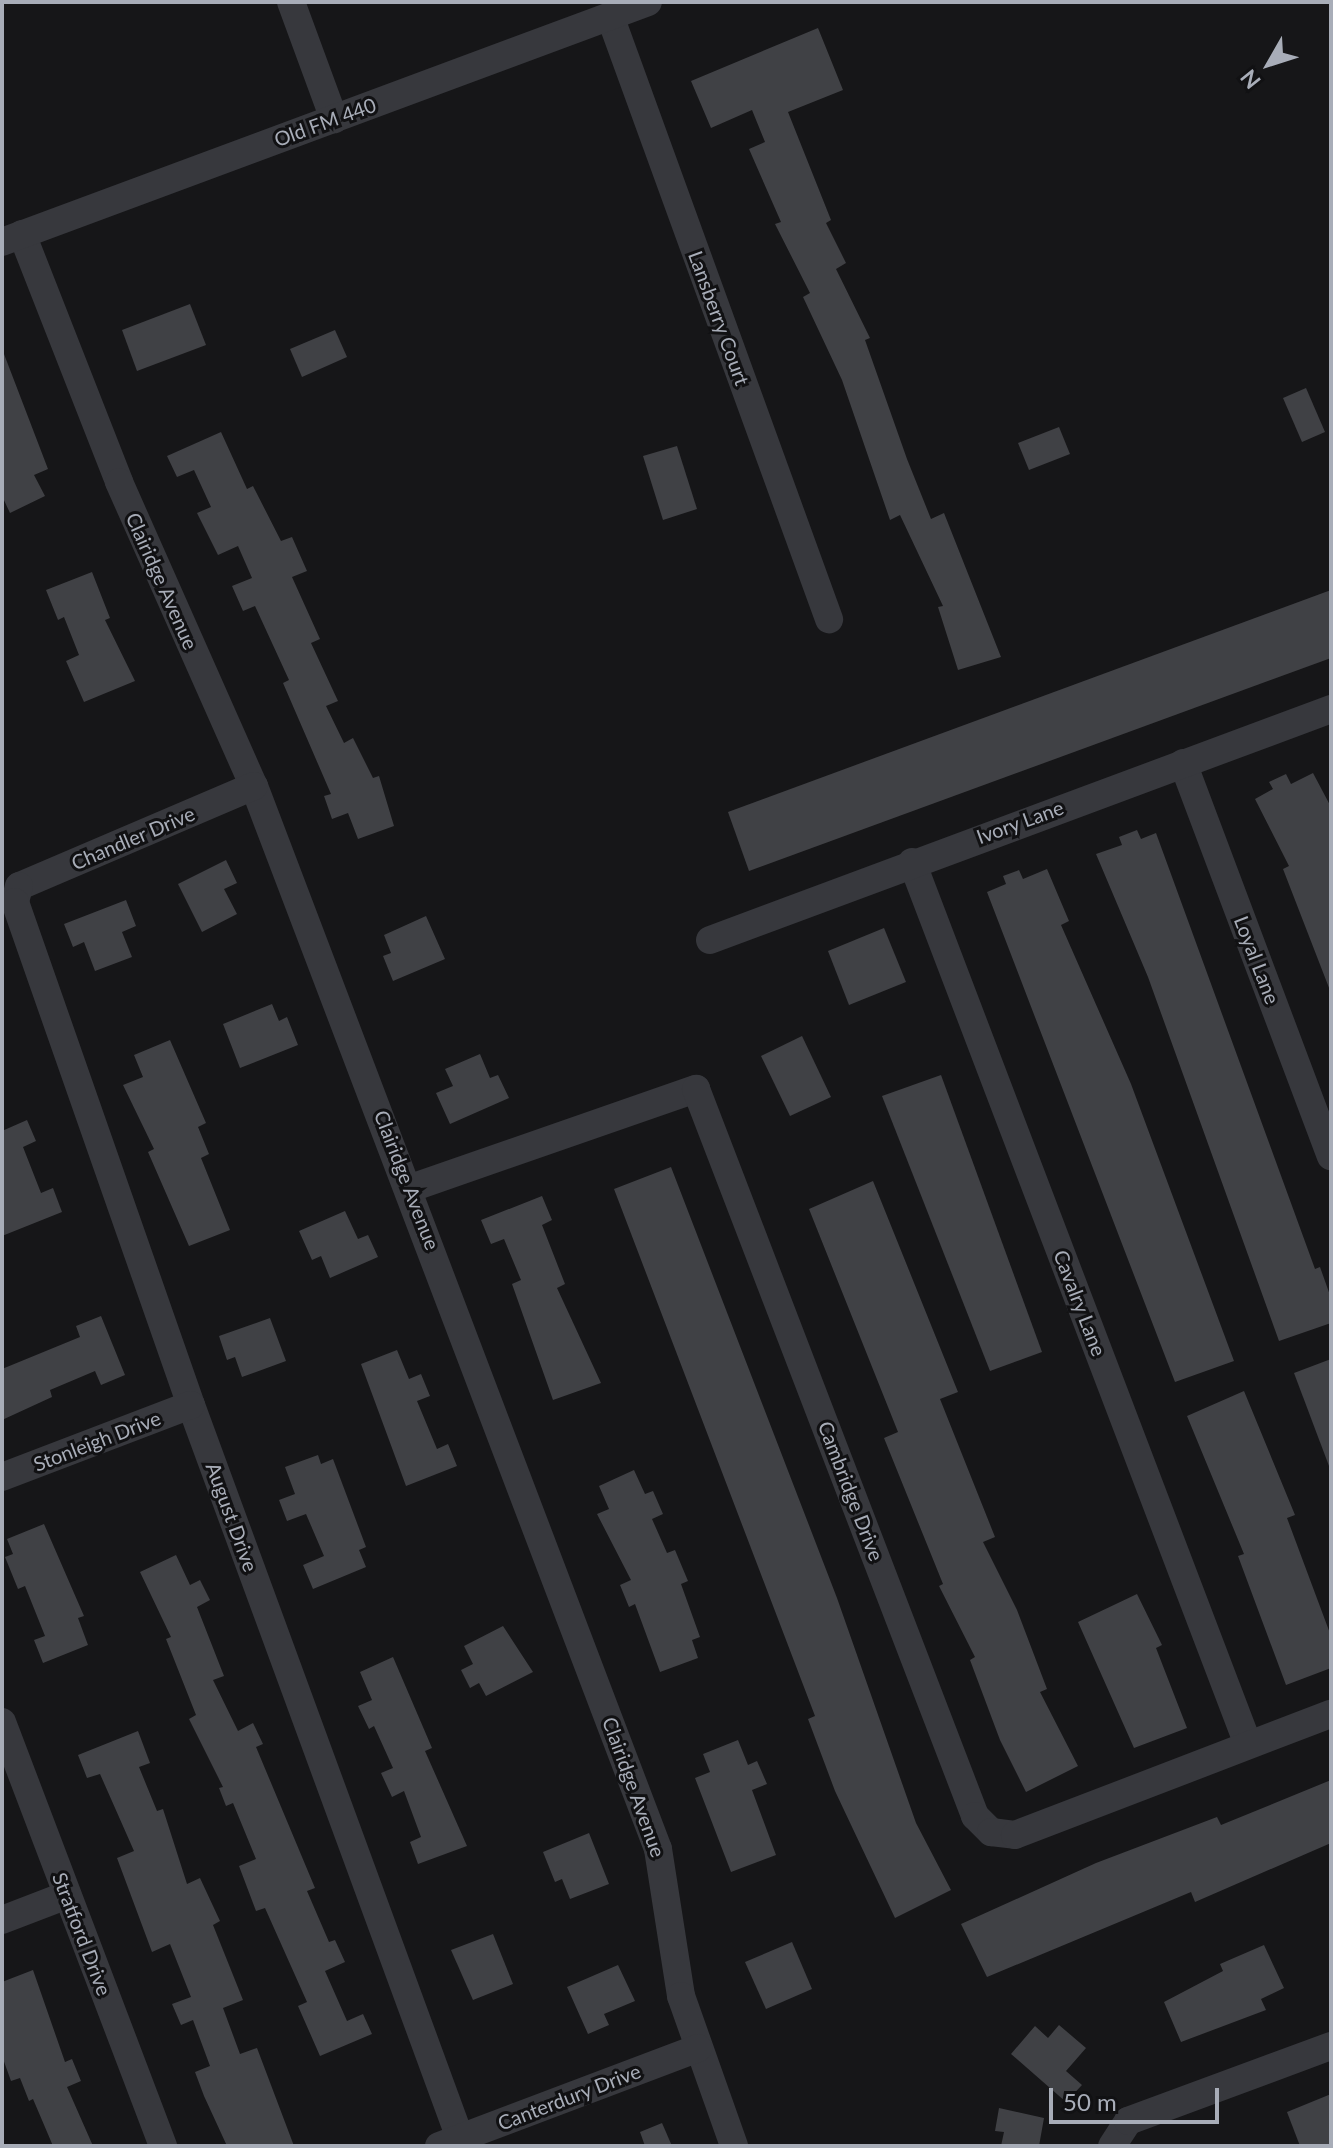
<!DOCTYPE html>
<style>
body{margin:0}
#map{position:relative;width:1333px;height:2148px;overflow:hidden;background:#161618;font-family:Lato,sans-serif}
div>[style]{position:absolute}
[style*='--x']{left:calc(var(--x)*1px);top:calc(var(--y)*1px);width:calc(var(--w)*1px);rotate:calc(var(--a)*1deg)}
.building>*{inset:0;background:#404145}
.minor>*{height:28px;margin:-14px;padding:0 14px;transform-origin:14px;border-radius:14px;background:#37383d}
span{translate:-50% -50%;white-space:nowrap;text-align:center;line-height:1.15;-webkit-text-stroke:6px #111113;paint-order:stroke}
.street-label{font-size:20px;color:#a8adb8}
.frame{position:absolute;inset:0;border:4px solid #a8adb8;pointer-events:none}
.north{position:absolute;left:1229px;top:24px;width:80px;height:80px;-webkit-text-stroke:6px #111113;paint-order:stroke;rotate:231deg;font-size:22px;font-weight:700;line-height:32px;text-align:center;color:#a8adb8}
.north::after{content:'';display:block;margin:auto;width:28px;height:36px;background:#a8adb8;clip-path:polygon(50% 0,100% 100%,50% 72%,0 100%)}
.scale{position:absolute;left:1049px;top:2088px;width:170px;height:36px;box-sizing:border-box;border:4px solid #a8adb8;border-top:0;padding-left:10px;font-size:24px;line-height:28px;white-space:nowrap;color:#a8adb8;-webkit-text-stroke:6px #111113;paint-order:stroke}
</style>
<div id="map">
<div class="building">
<i style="clip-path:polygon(818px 28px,843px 90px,788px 112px,831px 220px,826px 223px,846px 263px,836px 269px,870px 338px,865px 340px,907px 459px,931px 519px,944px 513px,1001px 657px,958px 670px,938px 607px,943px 606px,900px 515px,890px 520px,842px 380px,803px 297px,810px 293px,775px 224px,781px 222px,749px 149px,765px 142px,752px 110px,711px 128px,691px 81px)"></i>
<i style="clip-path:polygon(190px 304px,206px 345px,137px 371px,122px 330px)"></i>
<i style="clip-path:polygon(335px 330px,347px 357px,302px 377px,290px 349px)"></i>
<i style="clip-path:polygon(4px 354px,48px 469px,34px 475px,45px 496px,10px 513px,2px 496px)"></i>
<i style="clip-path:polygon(1306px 388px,1325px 432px,1302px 442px,1283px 398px)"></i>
<i style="clip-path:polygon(1059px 427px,1070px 454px,1029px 470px,1018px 443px)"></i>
<i style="clip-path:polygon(221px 432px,247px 489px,253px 486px,281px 541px,292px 537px,307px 571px,292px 577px,320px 639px,311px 643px,338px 701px,326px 706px,344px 743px,353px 738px,373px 778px,379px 776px,394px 826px,358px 839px,348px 813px,332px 819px,324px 796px,331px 794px,283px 683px,289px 680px,255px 606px,243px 611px,232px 586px,252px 578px,238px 546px,218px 555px,197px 513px,211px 507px,194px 470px,177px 477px,167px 456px)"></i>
<i style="clip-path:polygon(677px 446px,697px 509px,663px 520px,643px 456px)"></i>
<i style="clip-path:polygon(92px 572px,110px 618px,105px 620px,135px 681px,84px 702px,66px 661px,79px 655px,64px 617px,58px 620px,46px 590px)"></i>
<i style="clip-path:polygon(1331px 590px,1331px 658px,749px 871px,728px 812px)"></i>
<i style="clip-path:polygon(1313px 773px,1331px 807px,1331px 993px,1283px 869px,1289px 866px,1255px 799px,1273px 789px,1269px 782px,1286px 774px,1291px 784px)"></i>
<i style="clip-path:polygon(1137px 830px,1141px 839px,1156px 833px,1315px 1269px,1320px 1267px,1331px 1298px,1331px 1323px,1279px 1341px,1148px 977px,1096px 854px,1122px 845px,1119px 837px)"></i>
<i style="clip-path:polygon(226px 860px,237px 883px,224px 889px,237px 914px,202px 932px,178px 884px)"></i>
<i style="clip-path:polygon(1047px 869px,1069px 921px,1061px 925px,1131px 1084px,1234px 1361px,1175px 1382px,987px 892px,1006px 884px,1003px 876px,1019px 870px,1023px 879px)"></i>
<i style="clip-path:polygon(126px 900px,136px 926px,122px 932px,132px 957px,95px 971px,84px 942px,73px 947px,64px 924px)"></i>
<i style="clip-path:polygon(426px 916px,445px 959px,393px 981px,383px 956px,391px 953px,384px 935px)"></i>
<i style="clip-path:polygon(884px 928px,906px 982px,849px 1005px,828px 951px)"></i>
<i style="clip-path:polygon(272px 1004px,279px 1021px,287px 1017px,298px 1045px,240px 1068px,223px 1024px)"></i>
<i style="clip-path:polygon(802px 1036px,831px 1097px,790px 1116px,761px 1056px)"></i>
<i style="clip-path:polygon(170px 1040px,206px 1123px,198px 1127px,209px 1154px,201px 1158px,230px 1230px,189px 1246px,148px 1152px,154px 1149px,123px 1085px,143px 1077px,134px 1055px)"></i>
<i style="clip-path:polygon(480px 1054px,490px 1078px,498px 1075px,509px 1098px,450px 1124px,436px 1093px,453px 1086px,445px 1069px)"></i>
<i style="clip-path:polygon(941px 1075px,1042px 1352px,990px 1371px,882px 1096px)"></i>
<i style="clip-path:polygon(27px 1120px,36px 1141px,23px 1147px,41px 1193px,53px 1188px,62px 1212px,2px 1236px,2px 1131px)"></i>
<i style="clip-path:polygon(671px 1167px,837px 1598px,916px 1823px,951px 1890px,895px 1918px,835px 1791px,808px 1719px,815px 1716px,614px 1189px)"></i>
<i style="clip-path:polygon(873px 1181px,958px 1392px,940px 1399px,995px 1537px,983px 1542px,1017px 1610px,1047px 1689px,1040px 1692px,1078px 1766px,1026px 1792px,1000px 1740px,970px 1660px,975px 1657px,939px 1586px,943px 1584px,884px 1438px,898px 1432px,809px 1209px)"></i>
<i style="clip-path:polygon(542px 1196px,552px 1220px,542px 1225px,565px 1284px,557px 1288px,601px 1383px,553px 1400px,512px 1284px,521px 1280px,504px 1239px,491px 1244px,481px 1220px)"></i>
<i style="clip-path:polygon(345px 1211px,358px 1239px,368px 1235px,378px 1257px,330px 1278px,321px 1256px,312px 1260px,299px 1231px)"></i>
<i style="clip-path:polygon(101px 1316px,125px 1375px,101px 1385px,95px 1371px,50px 1390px,52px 1397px,2px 1420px,2px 1369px,80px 1337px,76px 1326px)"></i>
<i style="clip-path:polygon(270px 1318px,286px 1361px,242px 1377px,235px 1357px,227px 1360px,219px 1336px)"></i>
<i style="clip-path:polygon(397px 1350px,409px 1379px,421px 1374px,430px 1396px,417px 1401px,437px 1449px,448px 1444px,457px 1466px,406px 1486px,361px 1364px)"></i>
<i style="clip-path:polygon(1331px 1359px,1331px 1466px,1329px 1466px,1294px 1373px)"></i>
<i style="clip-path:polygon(1244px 1391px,1295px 1515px,1287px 1518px,1331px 1636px,1331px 1668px,1286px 1685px,1238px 1556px,1244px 1554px,1187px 1416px)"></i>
<i style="clip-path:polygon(318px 1455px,321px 1464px,333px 1459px,366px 1547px,359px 1550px,366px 1567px,313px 1589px,303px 1565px,324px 1556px,306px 1514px,287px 1521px,279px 1500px,295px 1494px,285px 1467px)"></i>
<i style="clip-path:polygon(634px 1470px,645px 1494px,653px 1491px,663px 1514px,652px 1519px,667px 1553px,675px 1550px,688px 1581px,681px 1584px,700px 1637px,692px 1640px,698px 1658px,660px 1672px,635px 1604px,629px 1607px,620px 1585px,631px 1580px,597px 1514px,609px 1509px,599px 1486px)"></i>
<i style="clip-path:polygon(44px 1524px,84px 1616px,78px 1618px,88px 1645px,43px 1663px,34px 1640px,45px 1636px,25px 1586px,18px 1589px,5px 1557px,13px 1554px,7px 1539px)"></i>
<i style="clip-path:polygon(176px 1555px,190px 1585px,200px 1580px,210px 1600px,197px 1607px,224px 1676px,213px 1680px,238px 1731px,253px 1723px,263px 1744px,256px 1747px,315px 1888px,307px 1891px,329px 1942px,335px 1940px,345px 1962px,325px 1971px,347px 2021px,363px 2014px,372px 2034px,320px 2056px,298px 2006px,307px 2002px,265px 1908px,256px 1911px,239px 1866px,256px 1859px,233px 1803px,226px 1806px,219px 1788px,223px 1787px,189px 1719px,196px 1715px,166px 1639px,171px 1637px,140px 1572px)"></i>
<i style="clip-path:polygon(1137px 1594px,1162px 1645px,1156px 1648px,1187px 1728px,1134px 1748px,1078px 1622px)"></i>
<i style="clip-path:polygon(503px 1626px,533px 1672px,486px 1696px,479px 1683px,470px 1688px,461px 1670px,473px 1664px,464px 1646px)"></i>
<i style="clip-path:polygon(393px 1657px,432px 1748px,425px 1751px,467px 1846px,418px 1864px,410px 1842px,421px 1837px,404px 1791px,392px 1797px,381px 1773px,393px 1768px,374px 1726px,369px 1729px,358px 1706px,372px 1700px,360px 1672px)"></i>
<i style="clip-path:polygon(138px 1731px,150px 1763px,139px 1767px,157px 1811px,163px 1809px,187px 1884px,200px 1878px,220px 1921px,213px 1925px,243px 2000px,223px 2008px,240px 2054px,257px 2048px,294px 2146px,227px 2146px,204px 2096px,195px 2072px,210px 2066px,193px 2020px,181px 2025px,172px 2004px,191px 1997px,170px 1944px,152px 1952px,117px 1858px,134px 1851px,100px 1774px,87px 1778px,78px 1755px)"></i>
<i style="clip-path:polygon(738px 1740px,748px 1765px,757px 1761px,767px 1784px,752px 1790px,776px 1855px,731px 1872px,695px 1778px,710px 1772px,703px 1754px)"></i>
<i style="clip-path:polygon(1331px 1780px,1331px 1843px,1195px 1902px,1191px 1892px,987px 1977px,961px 1924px,1096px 1863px,1217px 1817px,1221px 1825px)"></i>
<i style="clip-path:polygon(589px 1833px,609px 1884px,570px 1899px,562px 1879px,555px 1882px,543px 1852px)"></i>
<i style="clip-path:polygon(493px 1934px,513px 1984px,473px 2000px,451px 1950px)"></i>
<i style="clip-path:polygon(792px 1942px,812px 1989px,766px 2009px,745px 1962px)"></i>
<i style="clip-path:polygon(1264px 1945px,1284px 1988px,1261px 1999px,1266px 2010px,1181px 2042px,1164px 2002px,1223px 1971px,1220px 1964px)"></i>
<i style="clip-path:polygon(618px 1965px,635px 2001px,604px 2014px,609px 2025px,588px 2034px,567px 1987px)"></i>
<i style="clip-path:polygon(33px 1970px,65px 2062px,72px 2059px,81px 2081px,67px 2087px,93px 2146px,53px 2146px,33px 2099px,29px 2101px,20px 2078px,11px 2081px,2px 2056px,2px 1982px)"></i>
<i style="clip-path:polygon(1059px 2025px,1086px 2048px,1066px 2071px,1082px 2085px,1066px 2102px,1011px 2054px,1035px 2026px,1048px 2038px)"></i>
<i style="clip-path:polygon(1331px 2094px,1331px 2146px,1300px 2146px,1287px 2112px)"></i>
<i style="clip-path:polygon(999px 2108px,1044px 2118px,1039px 2146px,1001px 2146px,1004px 2132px,995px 2131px)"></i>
<i style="clip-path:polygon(662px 2123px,672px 2146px,645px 2146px,640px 2132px)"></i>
</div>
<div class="minor">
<i style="--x:291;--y:2;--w:125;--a:69.8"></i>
<i style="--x:610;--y:16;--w:642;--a:70.04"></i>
<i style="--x:22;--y:234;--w:266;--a:68.6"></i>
<i style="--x:119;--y:482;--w:333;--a:66.1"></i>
<i style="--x:254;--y:786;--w:1137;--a:69.19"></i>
<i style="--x:658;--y:1849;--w:149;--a:81.1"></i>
<i style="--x:681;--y:1996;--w:159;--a:70.5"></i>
<i style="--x:2;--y:242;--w:689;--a:-20.38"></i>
<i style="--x:1183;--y:763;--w:420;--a:69.4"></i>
<i style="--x:254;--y:786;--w:255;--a:156.9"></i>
<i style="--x:19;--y:886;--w:16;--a:104"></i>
<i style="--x:15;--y:902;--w:533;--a:70.72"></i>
<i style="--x:191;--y:1405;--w:781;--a:69.85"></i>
<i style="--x:912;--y:862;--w:944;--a:69.15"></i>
<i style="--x:710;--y:940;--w:663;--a:-20.4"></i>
<i style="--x:411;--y:1188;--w:302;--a:-19.2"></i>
<i style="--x:696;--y:1089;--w:779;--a:69"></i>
<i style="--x:975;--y:1816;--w:23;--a:45"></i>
<i style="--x:991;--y:1832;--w:24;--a:7"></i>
<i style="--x:1015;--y:1835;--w:338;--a:-21"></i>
<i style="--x:2;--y:1477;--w:202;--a:-20.9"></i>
<i style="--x:2;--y:1722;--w:454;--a:69.2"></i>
<i style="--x:2;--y:1920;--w:70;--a:-21"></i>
<i style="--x:439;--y:2146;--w:277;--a:-20.7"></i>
<i style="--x:1112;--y:2146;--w:30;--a:-57"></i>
<i style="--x:1128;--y:2121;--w:216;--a:-20.3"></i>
</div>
<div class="street-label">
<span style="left:325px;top:122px;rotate:-20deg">Old FM 440</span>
<span style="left:719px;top:318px;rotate:70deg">Lansberry Court</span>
<span style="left:162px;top:581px;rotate:66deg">Clairidge Avenue</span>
<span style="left:1020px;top:822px;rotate:-20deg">Ivory Lane</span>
<span style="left:133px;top:838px;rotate:-23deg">Chandler Drive</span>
<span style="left:1257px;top:960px;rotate:69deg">Loyal Lane</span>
<span style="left:407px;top:1180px;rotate:69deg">Clairidge Avenue</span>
<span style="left:1080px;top:1303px;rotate:69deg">Cavalry Lane</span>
<span style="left:97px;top:1441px;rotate:-21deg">Stonleigh Drive</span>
<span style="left:851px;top:1491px;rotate:69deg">Cambridge Drive</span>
<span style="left:232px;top:1517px;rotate:70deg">August Drive</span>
<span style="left:634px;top:1787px;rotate:70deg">Clairidge Avenue</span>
<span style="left:82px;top:1934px;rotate:69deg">Stratford Drive</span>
<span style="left:569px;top:2097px;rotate:-21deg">Canterdury Drive</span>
</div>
<div class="frame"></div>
<div class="north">N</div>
<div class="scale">50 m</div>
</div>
